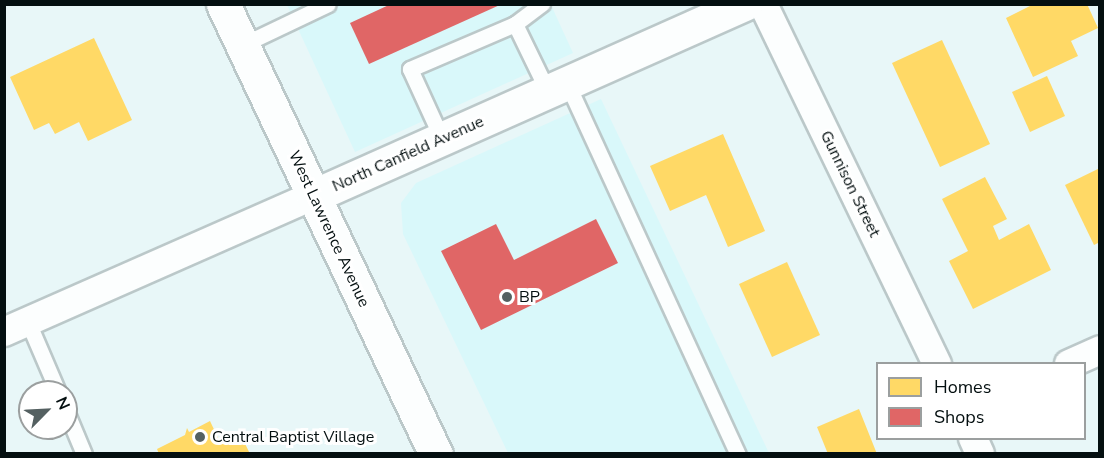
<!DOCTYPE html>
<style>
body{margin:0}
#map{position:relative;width:1104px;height:458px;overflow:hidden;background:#e8f7f8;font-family:"Nunito Sans",sans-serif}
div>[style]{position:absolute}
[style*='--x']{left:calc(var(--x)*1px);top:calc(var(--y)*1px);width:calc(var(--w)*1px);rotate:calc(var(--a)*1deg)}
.built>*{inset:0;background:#d9f8fa}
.homes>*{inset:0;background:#ffd966}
.shops>*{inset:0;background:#e06666}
.roads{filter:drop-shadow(2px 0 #bbc8c9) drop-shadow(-2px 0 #bbc8c9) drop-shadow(0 2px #bbc8c9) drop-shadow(0 -2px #bbc8c9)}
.service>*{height:15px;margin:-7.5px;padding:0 7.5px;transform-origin:7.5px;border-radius:7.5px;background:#fcfefe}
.minor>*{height:28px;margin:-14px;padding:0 14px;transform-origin:14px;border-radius:14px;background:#fcfefe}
.tertiary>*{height:33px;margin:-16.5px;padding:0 16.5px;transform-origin:16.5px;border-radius:16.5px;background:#fcfefe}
.secondary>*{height:33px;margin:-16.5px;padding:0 16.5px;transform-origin:16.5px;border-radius:16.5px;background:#fcfefe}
.dots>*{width:16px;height:16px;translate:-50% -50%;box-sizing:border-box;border:3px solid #fff;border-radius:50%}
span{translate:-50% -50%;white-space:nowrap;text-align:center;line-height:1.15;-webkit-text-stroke:6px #fff;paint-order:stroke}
.street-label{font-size:16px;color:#040f10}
.poi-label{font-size:16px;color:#040f10}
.left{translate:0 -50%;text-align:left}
.frame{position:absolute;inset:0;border:6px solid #040f10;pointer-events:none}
.legend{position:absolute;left:876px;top:362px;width:210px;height:78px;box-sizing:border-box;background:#fff;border:2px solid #9b9f9f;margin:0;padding:8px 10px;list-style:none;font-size:18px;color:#040f10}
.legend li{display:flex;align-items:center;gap:12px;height:30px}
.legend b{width:30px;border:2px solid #9b9f9f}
.north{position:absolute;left:18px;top:380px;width:60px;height:60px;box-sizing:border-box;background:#fff;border:2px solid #9b9f9f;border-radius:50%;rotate:66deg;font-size:16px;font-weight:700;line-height:24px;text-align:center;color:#040f10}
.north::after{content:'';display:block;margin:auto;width:21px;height:27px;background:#546061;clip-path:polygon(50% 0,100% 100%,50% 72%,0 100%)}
</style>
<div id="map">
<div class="built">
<i style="clip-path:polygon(287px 5px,551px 5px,573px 53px,355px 152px)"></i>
<i style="clip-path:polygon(601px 99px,769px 453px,508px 453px,403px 234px,401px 203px,416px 183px)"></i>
</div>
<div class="homes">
<i style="clip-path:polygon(1034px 4px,1087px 4px,1098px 28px,1071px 41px,1078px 56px,1033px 77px,1006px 18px)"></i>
<i style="clip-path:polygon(94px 38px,132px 120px,88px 141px,79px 122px,55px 134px,49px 123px,34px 130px,10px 77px)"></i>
<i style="clip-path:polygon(942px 40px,990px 144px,940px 167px,892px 63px)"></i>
<i style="clip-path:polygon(1047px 76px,1065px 116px,1030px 132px,1012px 92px)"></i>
<i style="clip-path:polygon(723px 134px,765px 231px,728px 247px,706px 195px,670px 211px,650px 166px)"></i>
<i style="clip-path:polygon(1100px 168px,1100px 242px,1094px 245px,1065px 185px)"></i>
<i style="clip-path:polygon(985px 177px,1007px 219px,993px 226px,999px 240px,1029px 224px,1051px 270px,973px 309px,949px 261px,968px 251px,942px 199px)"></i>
<i style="clip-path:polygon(787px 262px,820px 335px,772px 357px,739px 284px)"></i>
<i style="clip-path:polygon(859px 409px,877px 454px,828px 454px,817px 427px)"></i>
<i style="clip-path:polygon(210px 421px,219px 440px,239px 431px,250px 454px,159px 454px,157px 449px,185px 435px,187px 428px,189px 432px)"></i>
</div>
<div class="shops">
<i style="clip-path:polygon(391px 4px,502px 4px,369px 64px,350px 23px)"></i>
<i style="clip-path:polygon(596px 219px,618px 263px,481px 330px,441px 251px,496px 224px,514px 260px)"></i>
</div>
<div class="roads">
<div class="service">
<i style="--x:515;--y:24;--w:34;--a:-37"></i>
<i style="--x:242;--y:45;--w:95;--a:-25.5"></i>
<i style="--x:567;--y:83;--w:409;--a:65.3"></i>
<i style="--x:442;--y:139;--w:77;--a:-114.6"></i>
<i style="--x:410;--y:69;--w:114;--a:-23.2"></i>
<i style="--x:515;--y:24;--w:76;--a:64.1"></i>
<i style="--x:28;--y:322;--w:76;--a:66.8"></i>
<i style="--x:66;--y:411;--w:47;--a:67.3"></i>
</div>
<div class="minor">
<i style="--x:763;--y:4;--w:400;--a:64.2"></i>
<i style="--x:4;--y:332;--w:338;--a:-23.8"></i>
<i style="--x:1069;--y:364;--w:34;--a:-24"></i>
<i style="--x:973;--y:438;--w:17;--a:66"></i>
</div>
<div class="tertiary">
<i style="--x:313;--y:196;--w:473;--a:-24"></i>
</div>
<div class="secondary">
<i style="--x:223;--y:4;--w:498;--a:64.7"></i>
</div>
</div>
<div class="dots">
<i style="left:507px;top:297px;background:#546061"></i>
<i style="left:200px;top:437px;background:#546061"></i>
</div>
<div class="street-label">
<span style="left:408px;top:154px;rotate:-24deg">North Canfield Avenue</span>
<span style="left:850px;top:184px;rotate:64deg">Gunnison Street</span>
<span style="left:329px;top:229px;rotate:65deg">West Lawrence Avenue</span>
</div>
<div class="poi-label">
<span class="left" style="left:519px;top:297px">BP</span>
<span class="left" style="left:212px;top:437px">Central Baptist Village</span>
</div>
<div class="frame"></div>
<ul class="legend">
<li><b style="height:16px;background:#ffd966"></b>Homes</li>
<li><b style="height:16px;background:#e06666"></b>Shops</li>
</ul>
<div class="north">N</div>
</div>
